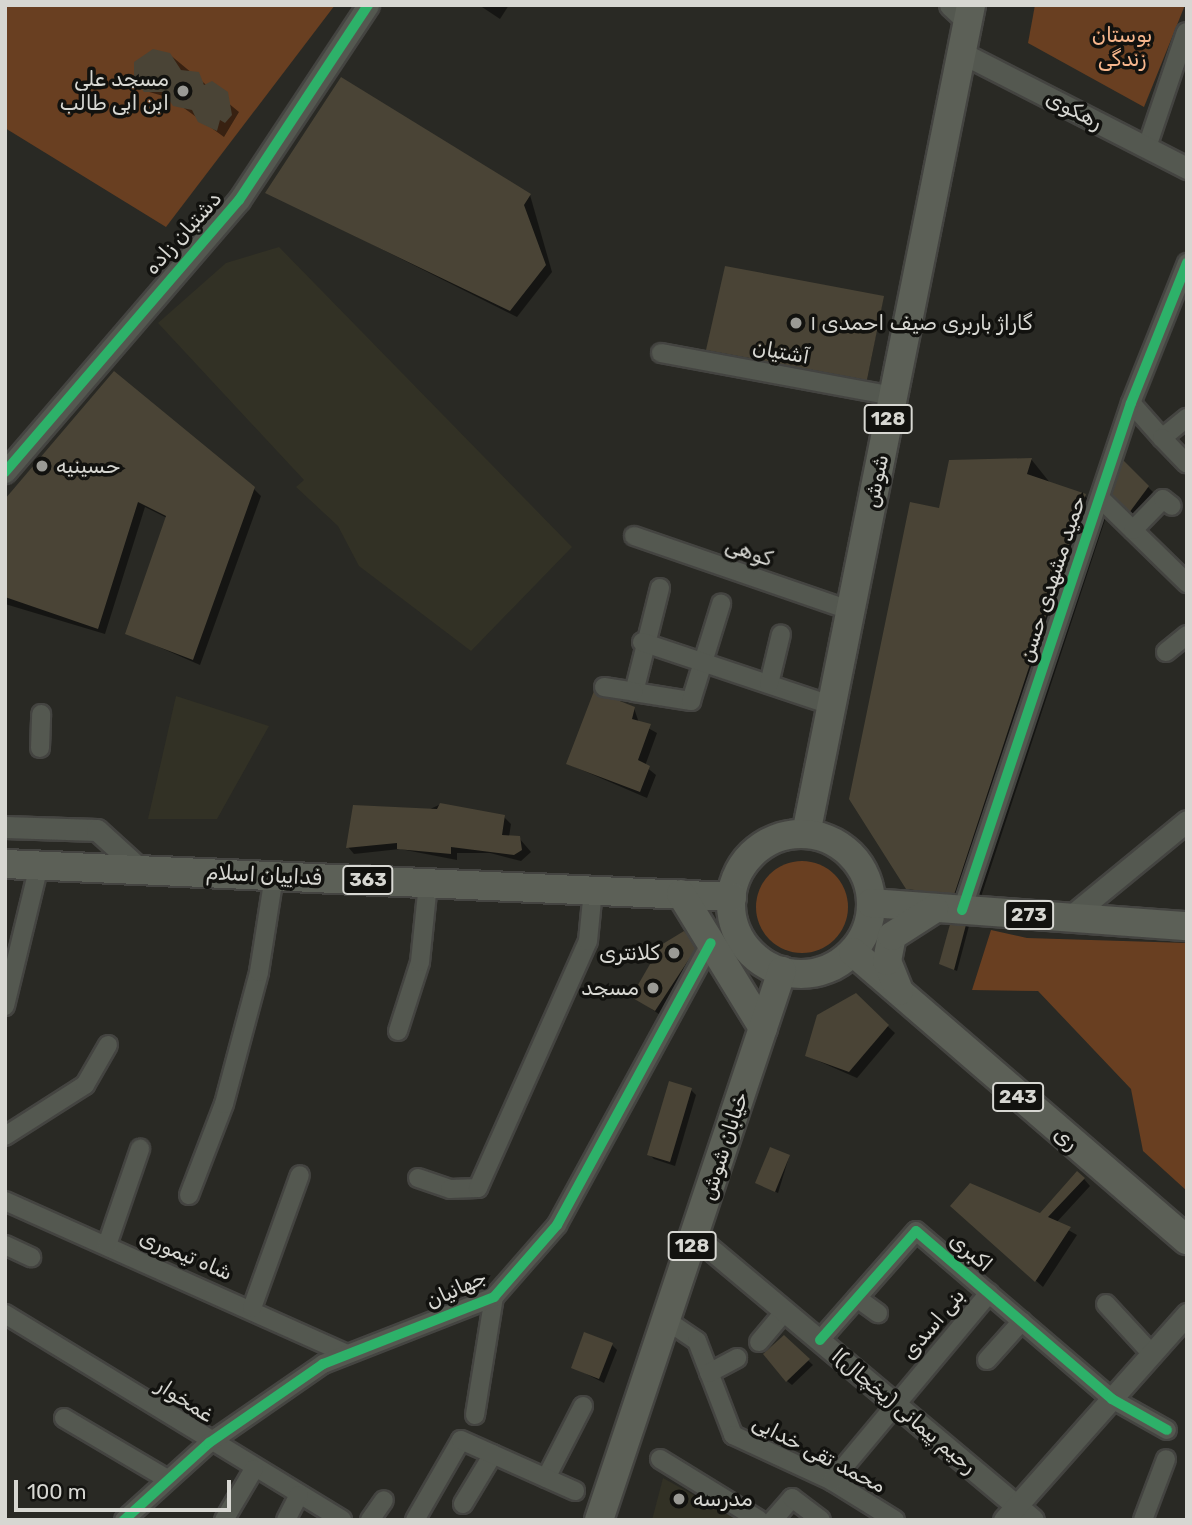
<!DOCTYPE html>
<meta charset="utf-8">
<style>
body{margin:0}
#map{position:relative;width:1192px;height:1525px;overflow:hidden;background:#292924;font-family:Rubik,"Noto Sans Arabic",sans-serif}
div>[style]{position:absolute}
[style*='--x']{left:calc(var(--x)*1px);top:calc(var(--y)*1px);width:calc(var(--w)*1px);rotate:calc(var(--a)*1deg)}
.built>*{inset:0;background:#323125}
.green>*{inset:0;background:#693f21}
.round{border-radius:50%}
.shadow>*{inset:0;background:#0007}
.building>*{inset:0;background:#4a4436}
.roads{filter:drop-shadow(2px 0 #444441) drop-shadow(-2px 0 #444441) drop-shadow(0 2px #444441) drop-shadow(0 -2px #444441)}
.minor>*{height:18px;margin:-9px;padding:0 9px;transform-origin:9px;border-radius:9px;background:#545850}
.tertiary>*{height:21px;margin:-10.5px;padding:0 10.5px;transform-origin:10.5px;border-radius:10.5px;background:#545850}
.primary>*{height:28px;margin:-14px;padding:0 14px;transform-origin:14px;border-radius:14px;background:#5c6057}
.primary>.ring{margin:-14px;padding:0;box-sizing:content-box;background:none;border:28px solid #5c6057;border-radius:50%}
.cycleway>*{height:10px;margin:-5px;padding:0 5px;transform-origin:5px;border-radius:5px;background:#2db169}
.dots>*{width:19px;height:19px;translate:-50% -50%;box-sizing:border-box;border:4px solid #12120f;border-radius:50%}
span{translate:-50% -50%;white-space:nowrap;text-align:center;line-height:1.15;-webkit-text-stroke:7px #12120f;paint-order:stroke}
.shield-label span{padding:2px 5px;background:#12120f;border:2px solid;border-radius:5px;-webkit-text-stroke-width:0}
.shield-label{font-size:19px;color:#d7d7d2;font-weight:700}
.park-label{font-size:21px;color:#f7b68c}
.poi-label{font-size:21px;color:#d7d7d2}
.right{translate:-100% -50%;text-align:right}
.left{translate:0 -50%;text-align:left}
.street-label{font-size:21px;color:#d7d7d2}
.frame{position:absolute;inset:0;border:7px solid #d7d7d2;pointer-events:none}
.scale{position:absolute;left:14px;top:1480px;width:217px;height:32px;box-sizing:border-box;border:4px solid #d7d7d2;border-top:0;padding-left:9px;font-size:21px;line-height:24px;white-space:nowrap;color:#d7d7d2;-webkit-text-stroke:5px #12120f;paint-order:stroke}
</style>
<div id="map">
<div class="built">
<i style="clip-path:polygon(279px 247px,572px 547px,471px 651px,359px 566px,338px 526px,296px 487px,304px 480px,158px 323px,226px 263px)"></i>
<i style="clip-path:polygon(176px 696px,269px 726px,217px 819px,148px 819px)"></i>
<i style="clip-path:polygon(663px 1478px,739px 1520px,652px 1520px)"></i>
</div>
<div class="green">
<i style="clip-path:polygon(5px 5px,335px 5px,166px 227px,5px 128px)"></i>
<i style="clip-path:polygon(1035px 5px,1185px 5px,1144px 107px,1028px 43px)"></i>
<i class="round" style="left:756px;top:861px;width:92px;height:92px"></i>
<i style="clip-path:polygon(991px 930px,1027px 938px,1187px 943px,1187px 1191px,1143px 1151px,1131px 1089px,1038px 991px,972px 990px)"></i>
</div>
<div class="shadow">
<i style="clip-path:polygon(479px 5px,509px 5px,500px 19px)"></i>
<i style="clip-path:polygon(169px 54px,239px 112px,224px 137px,170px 98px,146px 91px)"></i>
<i style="clip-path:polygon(268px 192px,530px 195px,552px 272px,517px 317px)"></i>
<i style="clip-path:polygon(883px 298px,867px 380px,709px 350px)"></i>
<i style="clip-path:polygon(1031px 459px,1051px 484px,1085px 496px,1106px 517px,975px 915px,929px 909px,908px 888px,940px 511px)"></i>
<i style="clip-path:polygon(1123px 462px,1153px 492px,1134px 516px,1113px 493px)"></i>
<i style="clip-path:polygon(254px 489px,261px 496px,200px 665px,127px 633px,167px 518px,145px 507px,105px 634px,5px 604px,5px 501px)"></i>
<i style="clip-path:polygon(634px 708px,639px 723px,657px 733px,645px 766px,656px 775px,647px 798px,568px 764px)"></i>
<i style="clip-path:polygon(441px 804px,504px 817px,511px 824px,509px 837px,519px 838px,531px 852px,521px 861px,490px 853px,457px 853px,457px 860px,400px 849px,354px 854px,348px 847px)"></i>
<i style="clip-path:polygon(966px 923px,969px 926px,957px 971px,941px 964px)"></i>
<i style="clip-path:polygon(689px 938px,701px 953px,663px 1017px,633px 996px)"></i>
<i style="clip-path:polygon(855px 996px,895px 1033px,857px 1078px,807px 1056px)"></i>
<i style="clip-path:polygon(691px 1090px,696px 1095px,675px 1166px,654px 1159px,649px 1154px)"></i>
<i style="clip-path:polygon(789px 1157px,778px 1193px,757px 1183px)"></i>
<i style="clip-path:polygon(1084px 1179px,1090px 1186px,1056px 1223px,1077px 1235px,1043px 1287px,959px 1213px,1040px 1215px)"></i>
<i style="clip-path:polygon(784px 1338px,813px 1365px,792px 1385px,787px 1381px)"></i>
<i style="clip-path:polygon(612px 1345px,617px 1350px,604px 1383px,573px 1367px)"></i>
</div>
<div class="building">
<i style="clip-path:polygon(153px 49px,170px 53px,181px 70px,199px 72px,204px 85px,212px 81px,228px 92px,232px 115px,225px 123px,220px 120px,217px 131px,198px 122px,192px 110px,173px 106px,164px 92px,144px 92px,134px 79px,134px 62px)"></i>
<i style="clip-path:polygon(341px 77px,531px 194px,524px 205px,546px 265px,510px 311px,265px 193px)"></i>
<i style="clip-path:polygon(725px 266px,884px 296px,867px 380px,706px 350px)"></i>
<i style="clip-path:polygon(114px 371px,255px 487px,193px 660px,125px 634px,166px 516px,138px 502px,98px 629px,5px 597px,5px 499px)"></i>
<i style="clip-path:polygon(1032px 458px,1027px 474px,1086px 494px,954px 895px,906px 889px,849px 799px,910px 502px,939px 508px,949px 460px)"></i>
<i style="clip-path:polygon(1122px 459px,1149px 486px,1129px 513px,1111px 494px)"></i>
<i style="clip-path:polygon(594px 691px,635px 707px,632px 719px,651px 724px,638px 760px,650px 766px,640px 792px,566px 764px)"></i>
<i style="clip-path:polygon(440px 803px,505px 815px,502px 835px,520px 836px,522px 850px,514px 855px,451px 847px,451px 854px,397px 849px,397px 843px,346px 848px,353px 805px,437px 809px)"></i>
<i style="clip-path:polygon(952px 917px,967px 921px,954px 970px,939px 964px)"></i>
<i style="clip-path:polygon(684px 931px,697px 947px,655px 1011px,631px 997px,661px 945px)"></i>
<i style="clip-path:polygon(856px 993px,889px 1025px,849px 1072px,805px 1056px,817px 1015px)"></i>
<i style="clip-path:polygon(669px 1081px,692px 1088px,670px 1162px,647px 1155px)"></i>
<i style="clip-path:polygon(770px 1147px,790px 1155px,775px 1192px,755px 1183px)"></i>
<i style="clip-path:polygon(1077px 1171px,1085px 1178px,1048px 1217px,1071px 1227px,1035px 1282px,950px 1206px,970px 1183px,1040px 1213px)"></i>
<i style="clip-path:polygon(584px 1332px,613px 1343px,599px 1379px,571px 1368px)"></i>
<i style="clip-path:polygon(784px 1335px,810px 1359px,786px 1382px,763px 1354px)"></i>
</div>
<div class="roads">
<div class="minor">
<i style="--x:1147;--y:147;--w:121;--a:-71.3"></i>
<i style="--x:661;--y:353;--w:236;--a:10.5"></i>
<i style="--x:1131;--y:403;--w:47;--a:48.5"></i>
<i style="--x:1162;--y:438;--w:32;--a:-39"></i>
<i style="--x:1162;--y:438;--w:35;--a:46"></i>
<i style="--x:1100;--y:498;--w:122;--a:44.3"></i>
<i style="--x:1133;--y:530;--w:43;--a:-45.9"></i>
<i style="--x:1163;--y:499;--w:11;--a:38"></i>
<i style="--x:634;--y:536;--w:227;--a:19"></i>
<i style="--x:660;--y:588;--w:107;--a:104"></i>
<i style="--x:634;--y:692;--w:58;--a:9"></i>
<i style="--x:691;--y:701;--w:102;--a:-72.8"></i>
<i style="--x:642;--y:642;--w:198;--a:18.5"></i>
<i style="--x:1166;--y:652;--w:27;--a:-39"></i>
<i style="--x:769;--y:684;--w:51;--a:-76.5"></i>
<i style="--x:604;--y:687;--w:30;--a:9"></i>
<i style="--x:40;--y:748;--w:34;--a:-88"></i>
<i style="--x:962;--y:910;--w:534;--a:-71.57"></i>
<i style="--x:1131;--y:403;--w:151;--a:-68.2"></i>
<i style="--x:5;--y:1006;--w:145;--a:-76.4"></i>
<i style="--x:398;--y:1031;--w:72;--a:-72.3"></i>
<i style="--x:420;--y:962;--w:79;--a:-84.2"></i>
<i style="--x:5;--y:1136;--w:95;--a:-32.5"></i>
<i style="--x:85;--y:1085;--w:46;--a:-60.1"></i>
<i style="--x:418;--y:1178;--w:34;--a:19"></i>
<i style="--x:450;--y:1189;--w:28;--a:-2"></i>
<i style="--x:478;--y:1188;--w:270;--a:-66"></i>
<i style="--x:588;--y:941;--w:51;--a:-84.4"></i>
<i style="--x:189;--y:1195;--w:97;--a:-69"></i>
<i style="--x:224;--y:1104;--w:137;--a:-75.1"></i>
<i style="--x:259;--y:972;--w:97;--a:-81.1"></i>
<i style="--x:5;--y:1201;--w:375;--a:24.1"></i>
<i style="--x:5;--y:1245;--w:29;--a:25"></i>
<i style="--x:107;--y:1245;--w:102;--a:-71"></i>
<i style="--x:857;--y:1298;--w:26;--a:36"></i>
<i style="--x:1106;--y:1304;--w:68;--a:47.4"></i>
<i style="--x:252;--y:1308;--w:141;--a:-70.2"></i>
<i style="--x:5;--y:1314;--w:395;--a:31.4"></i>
<i style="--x:666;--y:1320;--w:37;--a:34"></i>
<i style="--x:697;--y:1341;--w:101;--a:69"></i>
<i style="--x:733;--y:1435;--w:109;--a:24.9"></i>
<i style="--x:832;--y:1481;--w:74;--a:31.8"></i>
<i style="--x:820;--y:1340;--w:145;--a:-48.6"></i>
<i style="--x:916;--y:1231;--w:258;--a:40.6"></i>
<i style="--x:1112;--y:1399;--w:63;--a:29.4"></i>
<i style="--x:759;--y:1342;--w:40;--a:-50"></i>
<i style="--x:987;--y:1360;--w:52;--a:-48.1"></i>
<i style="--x:709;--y:1373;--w:32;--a:-28"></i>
<i style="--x:475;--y:1415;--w:120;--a:-80.9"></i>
<i style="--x:64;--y:1418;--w:120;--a:30.6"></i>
<i style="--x:660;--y:1459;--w:116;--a:31.6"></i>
<i style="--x:546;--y:1478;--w:81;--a:-62.8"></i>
<i style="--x:832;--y:1481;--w:245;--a:-50.1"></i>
<i style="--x:463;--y:1504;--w:58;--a:-59"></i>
<i style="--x:124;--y:1520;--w:115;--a:-42.2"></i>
<i style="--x:209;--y:1443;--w:139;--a:-34.7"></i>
<i style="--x:323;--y:1364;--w:184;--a:-21.4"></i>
<i style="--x:494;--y:1297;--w:96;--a:-48.8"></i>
<i style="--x:557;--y:1225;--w:321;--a:-61.4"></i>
<i style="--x:224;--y:1520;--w:59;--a:-59.5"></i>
<i style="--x:286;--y:1520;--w:28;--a:-63"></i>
<i style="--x:370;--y:1520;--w:24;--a:-55"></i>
<i style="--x:415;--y:1520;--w:92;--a:-60.1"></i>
<i style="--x:461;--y:1440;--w:125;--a:24.1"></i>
<i style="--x:773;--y:1520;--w:29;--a:-49"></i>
<i style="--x:792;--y:1498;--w:36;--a:37"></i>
<i style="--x:1143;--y:1520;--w:65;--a:-69.3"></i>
</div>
<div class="tertiary">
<i style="--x:950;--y:5;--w:25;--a:43"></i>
<i style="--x:962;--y:53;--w:253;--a:27.1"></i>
<i style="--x:5;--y:472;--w:359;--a:-49.3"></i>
<i style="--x:239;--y:200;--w:234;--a:-56.5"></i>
<i style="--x:5;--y:827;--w:92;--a:1.9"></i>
<i style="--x:97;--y:830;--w:59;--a:42.3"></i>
<i style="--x:1070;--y:917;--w:151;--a:-39.4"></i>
<i style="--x:695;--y:1236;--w:441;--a:40"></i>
<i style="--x:1004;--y:1520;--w:276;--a:-48.4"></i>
</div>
<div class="primary">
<i style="--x:806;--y:834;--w:845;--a:-78.74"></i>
<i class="ring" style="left:731px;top:834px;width:112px;height:112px"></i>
<i style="--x:5;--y:864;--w:728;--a:2.6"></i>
<i style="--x:681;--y:894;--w:157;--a:58.5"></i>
<i style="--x:871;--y:903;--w:317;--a:4.2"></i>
<i style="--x:853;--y:952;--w:441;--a:40.8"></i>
<i style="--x:899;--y:991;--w:32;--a:-112"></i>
<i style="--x:887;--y:961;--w:25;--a:-79"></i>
<i style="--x:892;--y:936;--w:50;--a:-32.7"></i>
<i style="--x:599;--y:1520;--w:579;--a:-71.57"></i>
</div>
</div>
<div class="cycleway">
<i style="--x:5;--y:472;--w:359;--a:-49.3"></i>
<i style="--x:239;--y:200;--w:234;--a:-56.5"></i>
<i style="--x:962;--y:910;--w:534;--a:-71.57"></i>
<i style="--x:1131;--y:403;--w:151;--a:-68.2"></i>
<i style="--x:820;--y:1340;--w:145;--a:-48.6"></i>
<i style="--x:916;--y:1231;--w:258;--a:40.6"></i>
<i style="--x:1112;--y:1399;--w:63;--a:29.4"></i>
<i style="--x:124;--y:1520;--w:115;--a:-42.2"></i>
<i style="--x:209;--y:1443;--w:139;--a:-34.7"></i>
<i style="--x:323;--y:1364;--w:184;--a:-21.4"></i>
<i style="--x:494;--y:1297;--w:96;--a:-48.8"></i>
<i style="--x:557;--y:1225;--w:321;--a:-61.4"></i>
</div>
<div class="dots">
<i style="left:183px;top:91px;background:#9a9a95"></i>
<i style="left:796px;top:323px;background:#9a9a95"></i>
<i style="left:42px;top:466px;background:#9a9a95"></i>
<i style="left:674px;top:953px;background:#9a9a95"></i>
<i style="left:653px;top:988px;background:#9a9a95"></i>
<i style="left:679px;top:1499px;background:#9a9a95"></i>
</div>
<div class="shield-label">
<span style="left:888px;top:419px">128</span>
<span style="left:368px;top:880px">363</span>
<span style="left:1029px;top:915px">273</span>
<span style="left:1018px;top:1097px">243</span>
<span style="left:692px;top:1246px">128</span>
</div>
<div class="park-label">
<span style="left:1122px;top:47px">بوستان<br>زندگی</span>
</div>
<div class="poi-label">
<span class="right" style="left:169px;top:91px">مسجد علی<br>ابن ابی طالب</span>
<span class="left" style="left:810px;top:323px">گاراژ باربری صیف احمدی ۱</span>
<span class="left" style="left:56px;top:466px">حسینیه</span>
<span class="right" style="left:660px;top:953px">کلانتری</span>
<span class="right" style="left:639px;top:988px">مسجد</span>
<span class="left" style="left:693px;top:1499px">مدرسه</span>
</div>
<div class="street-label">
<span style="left:1074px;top:110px;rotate:27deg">رهکوی</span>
<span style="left:183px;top:233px;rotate:-48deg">دشتبان زاده</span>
<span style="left:781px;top:352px;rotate:10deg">آشتیان</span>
<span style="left:876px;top:481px;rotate:-78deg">شوش</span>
<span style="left:749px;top:552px;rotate:19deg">کوهی</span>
<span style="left:1052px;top:579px;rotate:-72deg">حمید مشهدی حسن</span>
<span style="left:264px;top:875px;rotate:3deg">فداییان اسلام</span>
<span style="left:1066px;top:1138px;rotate:40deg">ری</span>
<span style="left:724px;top:1146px;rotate:-72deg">خیابان شوش</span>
<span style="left:971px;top:1252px;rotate:40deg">اکبری</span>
<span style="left:186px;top:1255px;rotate:23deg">شاه تیموری</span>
<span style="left:456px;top:1289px;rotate:-25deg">جهانیان</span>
<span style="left:933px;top:1324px;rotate:-50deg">بنی اسدی</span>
<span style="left:185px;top:1400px;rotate:33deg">غمخوار</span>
<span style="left:904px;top:1411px;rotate:40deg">رحیم پیمانی (یخچال)ا</span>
<span style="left:819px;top:1454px;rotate:27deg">محمد تقی خدایی</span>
</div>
<div class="frame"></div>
<div class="scale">100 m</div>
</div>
